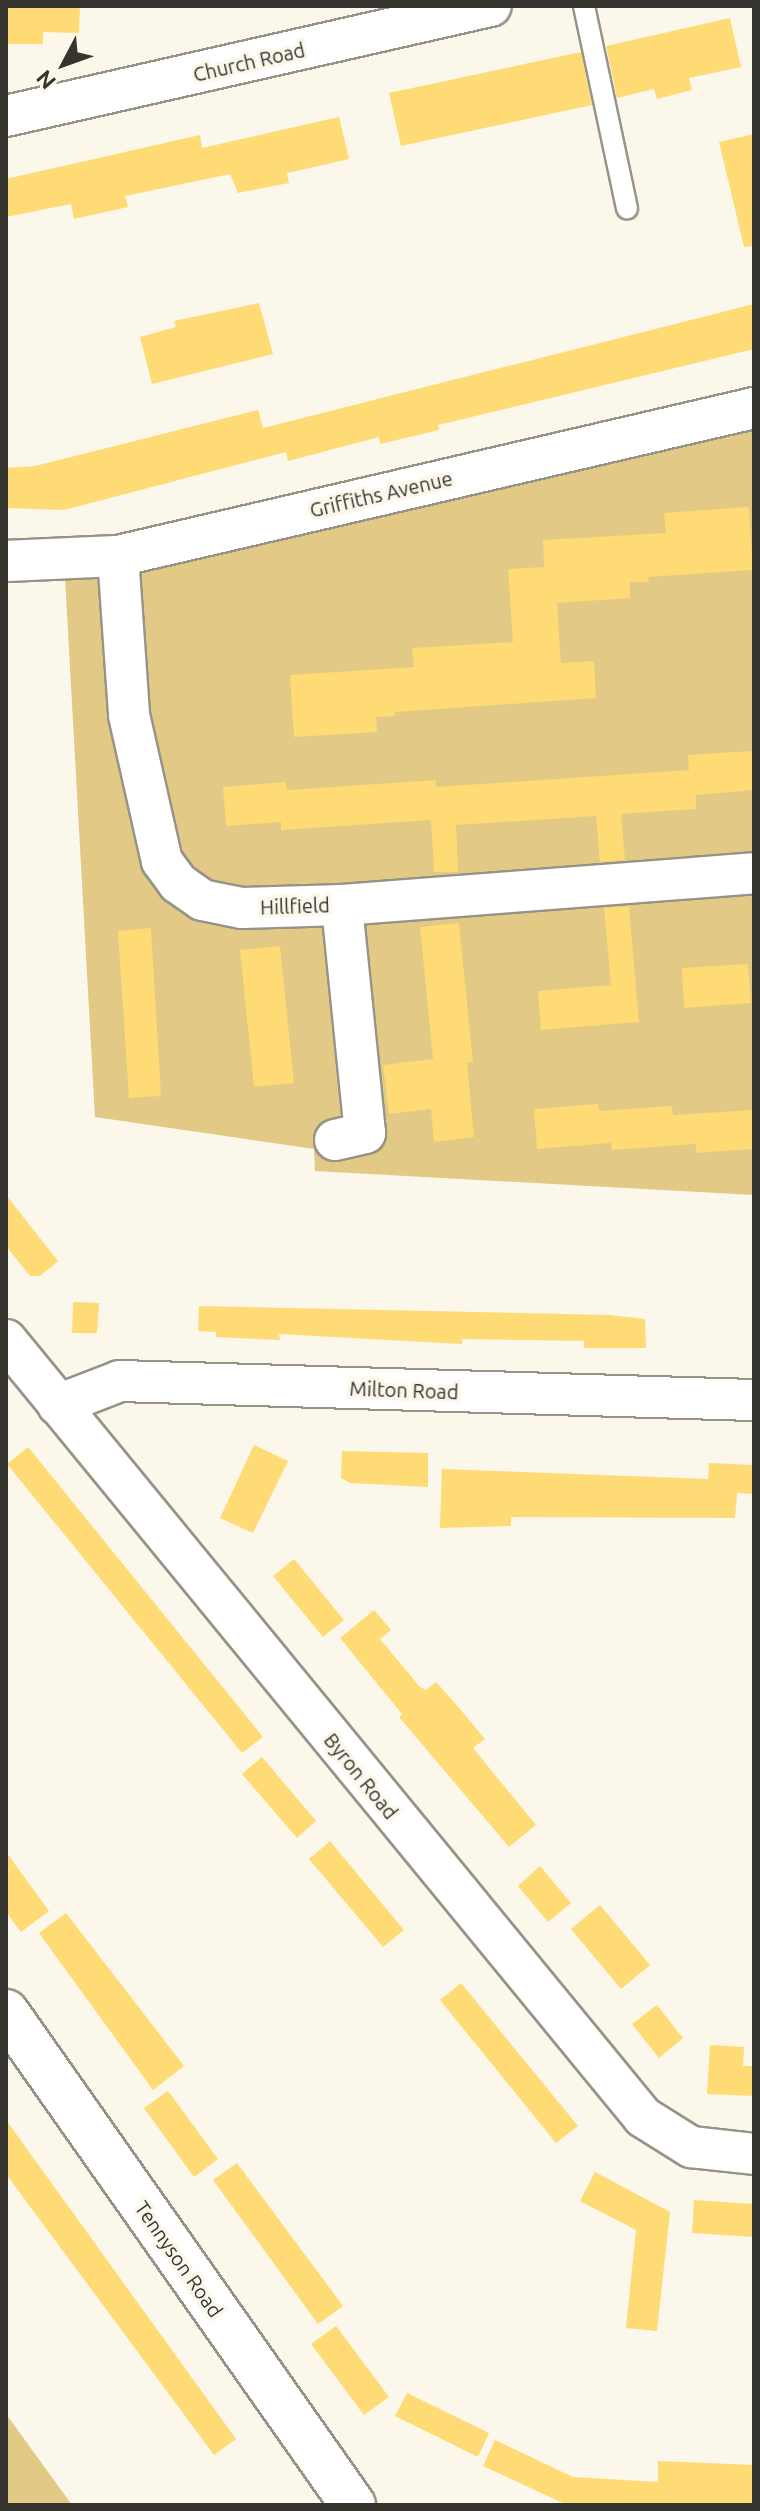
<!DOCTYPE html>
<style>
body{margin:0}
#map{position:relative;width:760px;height:2511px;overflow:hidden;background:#fbf7ea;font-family:Ubuntu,sans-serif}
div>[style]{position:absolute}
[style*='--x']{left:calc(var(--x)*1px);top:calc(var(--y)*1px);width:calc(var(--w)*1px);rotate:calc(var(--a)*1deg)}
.green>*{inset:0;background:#e2c985}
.building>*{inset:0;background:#fedb74}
.roads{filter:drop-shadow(2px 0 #979387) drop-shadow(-2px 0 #979387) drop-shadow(0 2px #979387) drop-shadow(0 -2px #979387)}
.service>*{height:20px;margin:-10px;padding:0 10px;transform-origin:10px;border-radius:10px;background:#fff}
.minor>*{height:40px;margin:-20px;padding:0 20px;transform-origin:20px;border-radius:20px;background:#fff}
.tertiary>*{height:44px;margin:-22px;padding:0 22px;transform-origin:22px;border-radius:22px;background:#fff}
span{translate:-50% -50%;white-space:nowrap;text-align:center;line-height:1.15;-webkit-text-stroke:7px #fbf7ea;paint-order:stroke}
.street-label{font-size:20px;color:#36342f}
.frame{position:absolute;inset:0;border:8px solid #36342f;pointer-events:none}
.north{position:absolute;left:24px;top:24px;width:80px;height:80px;-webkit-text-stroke:6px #fbf7ea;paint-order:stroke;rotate:229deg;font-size:22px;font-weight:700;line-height:32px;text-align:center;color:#36342f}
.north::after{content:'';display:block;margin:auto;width:28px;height:36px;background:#36342f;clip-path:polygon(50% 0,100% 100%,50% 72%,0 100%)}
</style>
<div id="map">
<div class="green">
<i style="clip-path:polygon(754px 408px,754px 1195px,315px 1171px,314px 1149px,95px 1117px,64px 559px)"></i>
<i style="clip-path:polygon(6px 2414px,72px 2505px,6px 2505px)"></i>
</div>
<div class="building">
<i style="clip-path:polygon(6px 6px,80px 6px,79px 33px,43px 32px,43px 44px,6px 44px)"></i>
<i style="clip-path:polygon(730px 18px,741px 67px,689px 78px,692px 90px,657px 99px,654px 89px,617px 98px,606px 46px)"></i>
<i style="clip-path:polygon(581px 52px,592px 105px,401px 146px,389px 93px)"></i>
<i style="clip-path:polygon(339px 117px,349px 159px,287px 173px,289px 183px,238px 193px,230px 174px,125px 196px,128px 207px,74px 219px,71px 204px,6px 217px,6px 179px,200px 135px,202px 148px)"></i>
<i style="clip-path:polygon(754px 134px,754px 246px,744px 247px,719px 142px)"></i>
<i style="clip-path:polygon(259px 303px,273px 354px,152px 384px,140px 337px,176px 327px,174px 321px)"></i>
<i style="clip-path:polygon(754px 304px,754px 349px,438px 425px,439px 430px,380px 444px,379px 437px,288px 461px,286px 452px,64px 510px,6px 508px,6px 468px,35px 466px,258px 410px,263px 428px)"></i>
<i style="clip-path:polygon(749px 507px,753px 570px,648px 577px,649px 582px,630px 582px,630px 598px,557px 603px,561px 663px,594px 661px,596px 698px,395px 712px,395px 716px,376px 717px,377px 732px,294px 737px,290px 675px,414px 667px,412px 648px,513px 642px,508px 569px,544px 567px,543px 540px,666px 533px,664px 513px)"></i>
<i style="clip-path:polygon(752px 751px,754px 790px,696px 795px,696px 809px,621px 814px,625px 860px,600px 862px,596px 816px,456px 825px,458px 872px,434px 872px,431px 820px,281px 830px,281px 822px,226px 826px,223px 787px,286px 782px,287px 790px,436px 780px,436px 787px,571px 778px,689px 770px,688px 755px)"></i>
<i style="clip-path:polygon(629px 906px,639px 1022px,541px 1030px,538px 991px,611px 985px,604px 908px)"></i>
<i style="clip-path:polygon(459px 923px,473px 1062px,467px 1063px,474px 1137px,434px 1142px,431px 1109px,389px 1114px,383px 1065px,433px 1059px,420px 927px)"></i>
<i style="clip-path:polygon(151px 928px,161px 1096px,129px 1098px,118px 931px)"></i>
<i style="clip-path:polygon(280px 946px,294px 1083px,254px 1087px,240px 950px)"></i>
<i style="clip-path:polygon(748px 964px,751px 1003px,684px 1008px,682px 968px)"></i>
<i style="clip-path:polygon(598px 1104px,599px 1111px,672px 1106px,673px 1115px,754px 1110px,754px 1149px,696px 1153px,696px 1144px,612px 1150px,611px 1143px,537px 1149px,534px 1109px)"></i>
<i style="clip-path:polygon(6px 1195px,58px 1261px,40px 1276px,30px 1276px,6px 1246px)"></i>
<i style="clip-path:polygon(73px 1302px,99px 1303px,97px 1333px,72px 1333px)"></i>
<i style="clip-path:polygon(199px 1306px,609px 1315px,645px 1319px,646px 1348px,584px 1348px,584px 1341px,462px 1339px,462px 1344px,279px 1334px,280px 1340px,216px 1337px,216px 1332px,198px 1331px)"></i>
<i style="clip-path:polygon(254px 1445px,288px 1461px,253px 1533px,220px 1518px)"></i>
<i style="clip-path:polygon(28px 1447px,263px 1737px,242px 1753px,7px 1464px)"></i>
<i style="clip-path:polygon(342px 1451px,428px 1453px,428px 1487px,350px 1483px,341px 1478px)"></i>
<i style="clip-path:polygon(709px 1463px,754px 1465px,754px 1494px,737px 1493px,735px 1518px,511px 1517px,511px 1526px,440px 1528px,442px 1469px,708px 1479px)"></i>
<i style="clip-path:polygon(294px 1559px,344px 1620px,323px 1637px,273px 1576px)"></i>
<i style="clip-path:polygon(374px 1610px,391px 1630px,380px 1639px,420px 1687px,426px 1690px,436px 1682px,460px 1709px,485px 1739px,473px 1748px,536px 1825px,509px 1847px,399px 1717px,402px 1714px,340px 1638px)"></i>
<i style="clip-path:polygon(262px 1757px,316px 1821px,297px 1838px,242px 1774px)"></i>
<i style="clip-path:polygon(330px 1841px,404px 1930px,383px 1947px,309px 1859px)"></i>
<i style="clip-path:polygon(6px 1852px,49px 1911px,21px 1932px,6px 1912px)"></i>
<i style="clip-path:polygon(540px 1866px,571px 1903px,548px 1922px,518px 1886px)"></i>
<i style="clip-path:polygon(600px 1905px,650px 1965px,621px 1989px,571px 1929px)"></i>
<i style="clip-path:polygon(66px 1913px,184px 2066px,153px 2090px,39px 1933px)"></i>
<i style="clip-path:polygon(461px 1983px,578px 2126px,556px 2143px,440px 2000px)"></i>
<i style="clip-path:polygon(657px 2005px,683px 2038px,659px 2058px,632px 2024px)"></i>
<i style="clip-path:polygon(710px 2045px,744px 2047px,743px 2066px,754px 2066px,754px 2096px,707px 2094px)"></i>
<i style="clip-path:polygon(168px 2091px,218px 2159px,194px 2177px,144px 2108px)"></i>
<i style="clip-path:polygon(6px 2120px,236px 2439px,214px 2455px,6px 2174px)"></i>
<i style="clip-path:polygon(237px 2163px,343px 2306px,318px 2324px,213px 2180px)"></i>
<i style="clip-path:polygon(595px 2172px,670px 2212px,657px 2331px,626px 2328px,636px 2230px,580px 2201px)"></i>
<i style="clip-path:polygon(694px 2200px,754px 2204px,754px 2237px,692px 2233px)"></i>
<i style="clip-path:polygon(336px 2326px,389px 2397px,364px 2415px,311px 2344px)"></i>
<i style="clip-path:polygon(407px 2393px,489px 2433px,478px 2457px,395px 2416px)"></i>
<i style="clip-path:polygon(495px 2440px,573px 2477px,658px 2482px,658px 2461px,754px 2465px,754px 2505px,567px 2505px,483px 2466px)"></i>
</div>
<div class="roads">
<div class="service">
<i style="--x:584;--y:6;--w:207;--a:78"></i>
</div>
<div class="minor">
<i style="--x:6;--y:116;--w:497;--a:-12.8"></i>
<i style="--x:118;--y:556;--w:159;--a:86"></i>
<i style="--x:129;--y:715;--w:150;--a:77.3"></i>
<i style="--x:162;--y:861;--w:27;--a:54"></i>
<i style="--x:178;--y:883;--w:29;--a:35"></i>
<i style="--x:202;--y:900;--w:41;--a:11.3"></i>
<i style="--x:242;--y:908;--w:100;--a:-1.7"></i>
<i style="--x:342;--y:905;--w:413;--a:-4.4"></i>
<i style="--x:6;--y:561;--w:112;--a:-2.6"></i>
<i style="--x:118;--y:556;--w:653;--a:-13.1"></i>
<i style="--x:335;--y:1140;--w:31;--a:-13"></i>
<i style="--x:365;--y:1133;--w:229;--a:-95.8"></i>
<i style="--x:6;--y:1340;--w:1005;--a:50.65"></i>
<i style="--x:643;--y:2117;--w:57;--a:32"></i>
<i style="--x:691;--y:2147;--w:63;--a:6.3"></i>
<i style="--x:58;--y:1405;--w:66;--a:-21.2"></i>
<i style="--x:120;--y:1381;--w:634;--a:1.72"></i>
</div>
<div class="tertiary">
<i style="--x:6;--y:2012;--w:603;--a:54.86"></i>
</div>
</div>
<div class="street-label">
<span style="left:249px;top:62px;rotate:-13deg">Church Road</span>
<span style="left:381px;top:494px;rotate:-13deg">Griffiths Avenue</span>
<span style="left:295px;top:906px;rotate:-2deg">Hillfield</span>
<span style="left:404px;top:1390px;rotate:2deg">Milton Road</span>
<span style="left:361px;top:1776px;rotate:51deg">Byron Road</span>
<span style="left:179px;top:2259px;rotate:55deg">Tennyson Road</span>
</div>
<div class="frame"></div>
<div class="north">N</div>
</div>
